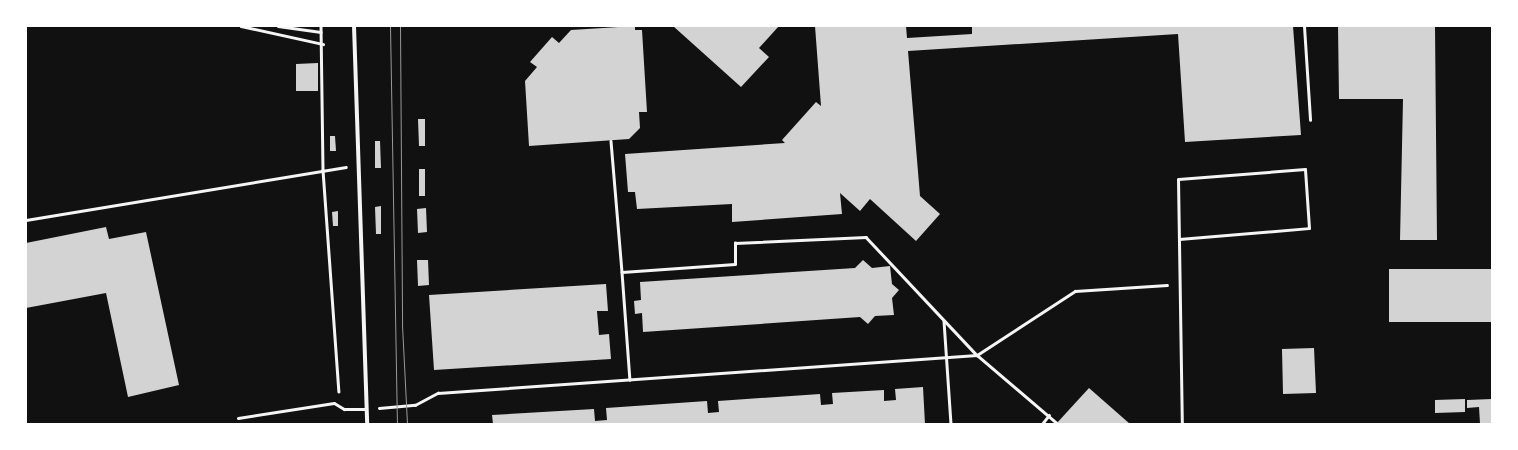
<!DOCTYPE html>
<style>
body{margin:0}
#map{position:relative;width:1518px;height:450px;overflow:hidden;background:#111;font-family:Rubik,sans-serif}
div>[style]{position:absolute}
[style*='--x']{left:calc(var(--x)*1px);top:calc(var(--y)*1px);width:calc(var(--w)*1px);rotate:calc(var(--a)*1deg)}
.building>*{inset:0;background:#d3d3d3}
.path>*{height:2.5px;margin:-1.25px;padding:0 1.25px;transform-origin:1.25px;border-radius:1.25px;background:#f5f5f5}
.service>*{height:3px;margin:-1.5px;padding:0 1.5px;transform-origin:1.5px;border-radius:1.5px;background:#f5f5f5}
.minor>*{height:4px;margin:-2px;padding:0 2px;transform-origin:2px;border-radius:2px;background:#f5f5f5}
.tram>*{height:1px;margin:-0.5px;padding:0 0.5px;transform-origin:0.5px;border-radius:0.5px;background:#9a9a9a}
span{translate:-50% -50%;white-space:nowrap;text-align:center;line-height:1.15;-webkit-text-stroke:3px #fff;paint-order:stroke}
.frame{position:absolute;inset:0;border:27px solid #fff;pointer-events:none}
</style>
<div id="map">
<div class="building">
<i style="clip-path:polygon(635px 26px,635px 30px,642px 30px,647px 112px,639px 112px,640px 128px,629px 139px,529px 146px,525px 81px,537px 67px,530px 62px,552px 37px,559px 43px,571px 30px)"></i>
<i style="clip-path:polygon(673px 26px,779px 26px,759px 48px,769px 57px,741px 87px)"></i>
<i style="clip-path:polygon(815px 26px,906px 26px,907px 38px,972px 34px,972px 26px,1293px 26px,1301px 135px,1185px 142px,1178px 34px,908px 51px,920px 196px,940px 214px,916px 241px,870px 199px,860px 211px,840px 193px,842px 214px,732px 222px,732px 204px,637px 209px,635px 192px,628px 192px,625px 154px,785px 143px,782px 140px,816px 102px,821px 106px)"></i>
<i style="clip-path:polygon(1338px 26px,1435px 26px,1437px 240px,1400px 240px,1403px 99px,1339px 99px)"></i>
<i style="clip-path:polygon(318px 63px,318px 91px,296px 91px,296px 64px)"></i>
<i style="clip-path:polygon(418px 119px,425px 119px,425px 146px,419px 146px)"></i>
<i style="clip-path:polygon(330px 136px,335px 136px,336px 151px,330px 151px)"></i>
<i style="clip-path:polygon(375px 141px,380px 141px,381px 168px,375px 168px)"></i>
<i style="clip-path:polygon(419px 169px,425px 169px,425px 196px,419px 196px)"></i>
<i style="clip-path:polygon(381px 206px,381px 234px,376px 234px,375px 207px)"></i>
<i style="clip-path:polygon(426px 208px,427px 232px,418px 233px,417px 209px)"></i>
<i style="clip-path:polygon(338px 211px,338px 226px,333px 226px,332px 212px)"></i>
<i style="clip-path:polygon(106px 227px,109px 239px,146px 232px,179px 385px,128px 397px,106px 293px,26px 308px,26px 243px)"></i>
<i style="clip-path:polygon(417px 260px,428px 260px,429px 285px,418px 286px)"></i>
<i style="clip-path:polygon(863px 260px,872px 268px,890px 266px,892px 284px,899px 290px,892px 298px,894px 315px,875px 316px,868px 324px,860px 317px,643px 332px,642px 313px,635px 314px,634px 301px,641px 300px,640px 282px,855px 268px)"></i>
<i style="clip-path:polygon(1389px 269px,1492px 269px,1492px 322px,1389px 322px)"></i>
<i style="clip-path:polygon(606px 284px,608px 311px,597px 311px,599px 335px,609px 334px,611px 359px,434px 370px,429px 295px)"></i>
<i style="clip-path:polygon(1314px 348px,1316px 393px,1283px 394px,1282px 349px)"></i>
<i style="clip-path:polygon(923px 387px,925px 424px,493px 424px,492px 415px,594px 409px,595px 421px,607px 420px,606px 408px,707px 401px,708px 413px,719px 412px,718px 401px,820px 394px,821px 405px,833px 404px,832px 393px,884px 390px,884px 401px,896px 400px,895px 389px)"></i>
<i style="clip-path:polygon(1089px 388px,1130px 424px,1056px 424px)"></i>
<i style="clip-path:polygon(1465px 399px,1465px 412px,1435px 413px,1435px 400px)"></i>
<i style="clip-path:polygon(1492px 399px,1492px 424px,1480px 424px,1479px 407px,1467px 408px,1467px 400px)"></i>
</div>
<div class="path">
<i style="--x:241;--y:26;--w:84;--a:12.4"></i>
<i style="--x:278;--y:26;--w:43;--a:7.9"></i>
<i style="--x:321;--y:26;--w:144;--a:89.2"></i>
<i style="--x:323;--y:170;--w:222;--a:85.9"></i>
<i style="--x:611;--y:141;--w:131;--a:85.2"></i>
<i style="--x:622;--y:272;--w:113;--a:-4"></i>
<i style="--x:735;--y:264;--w:21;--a:-90"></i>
<i style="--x:735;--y:243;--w:131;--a:-2.6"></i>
<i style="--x:866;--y:237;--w:162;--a:46.8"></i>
<i style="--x:977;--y:355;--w:117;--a:-33.1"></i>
<i style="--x:1075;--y:291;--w:92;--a:-3.7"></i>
<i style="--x:26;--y:220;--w:324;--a:-9.4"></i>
<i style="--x:622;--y:272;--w:108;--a:85.8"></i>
<i style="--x:944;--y:321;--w:103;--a:86.1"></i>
<i style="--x:379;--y:408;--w:36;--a:-5"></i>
<i style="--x:415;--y:405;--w:26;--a:-28"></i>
<i style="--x:438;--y:393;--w:540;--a:-4.03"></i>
<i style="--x:977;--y:355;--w:105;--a:40.4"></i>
<i style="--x:1042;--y:424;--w:11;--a:-52"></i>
</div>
<div class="service">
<i style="--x:1304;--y:26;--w:94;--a:86.3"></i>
<i style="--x:1179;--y:239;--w:130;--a:-4.8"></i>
<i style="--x:1309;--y:228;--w:59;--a:-93.9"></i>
<i style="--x:1305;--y:169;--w:127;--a:175.5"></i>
<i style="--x:1178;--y:179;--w:245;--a:89.1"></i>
<i style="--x:238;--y:418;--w:97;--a:-8.9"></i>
<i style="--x:334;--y:403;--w:12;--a:31"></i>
<i style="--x:344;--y:409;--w:21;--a:0"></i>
</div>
<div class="minor">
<i style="--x:354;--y:26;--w:398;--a:88.1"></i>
</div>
<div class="tram">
<i style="--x:390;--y:26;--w:398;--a:89"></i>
<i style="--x:400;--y:26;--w:299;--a:89.6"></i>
<i style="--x:402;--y:325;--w:99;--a:87.1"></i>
</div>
<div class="frame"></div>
</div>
